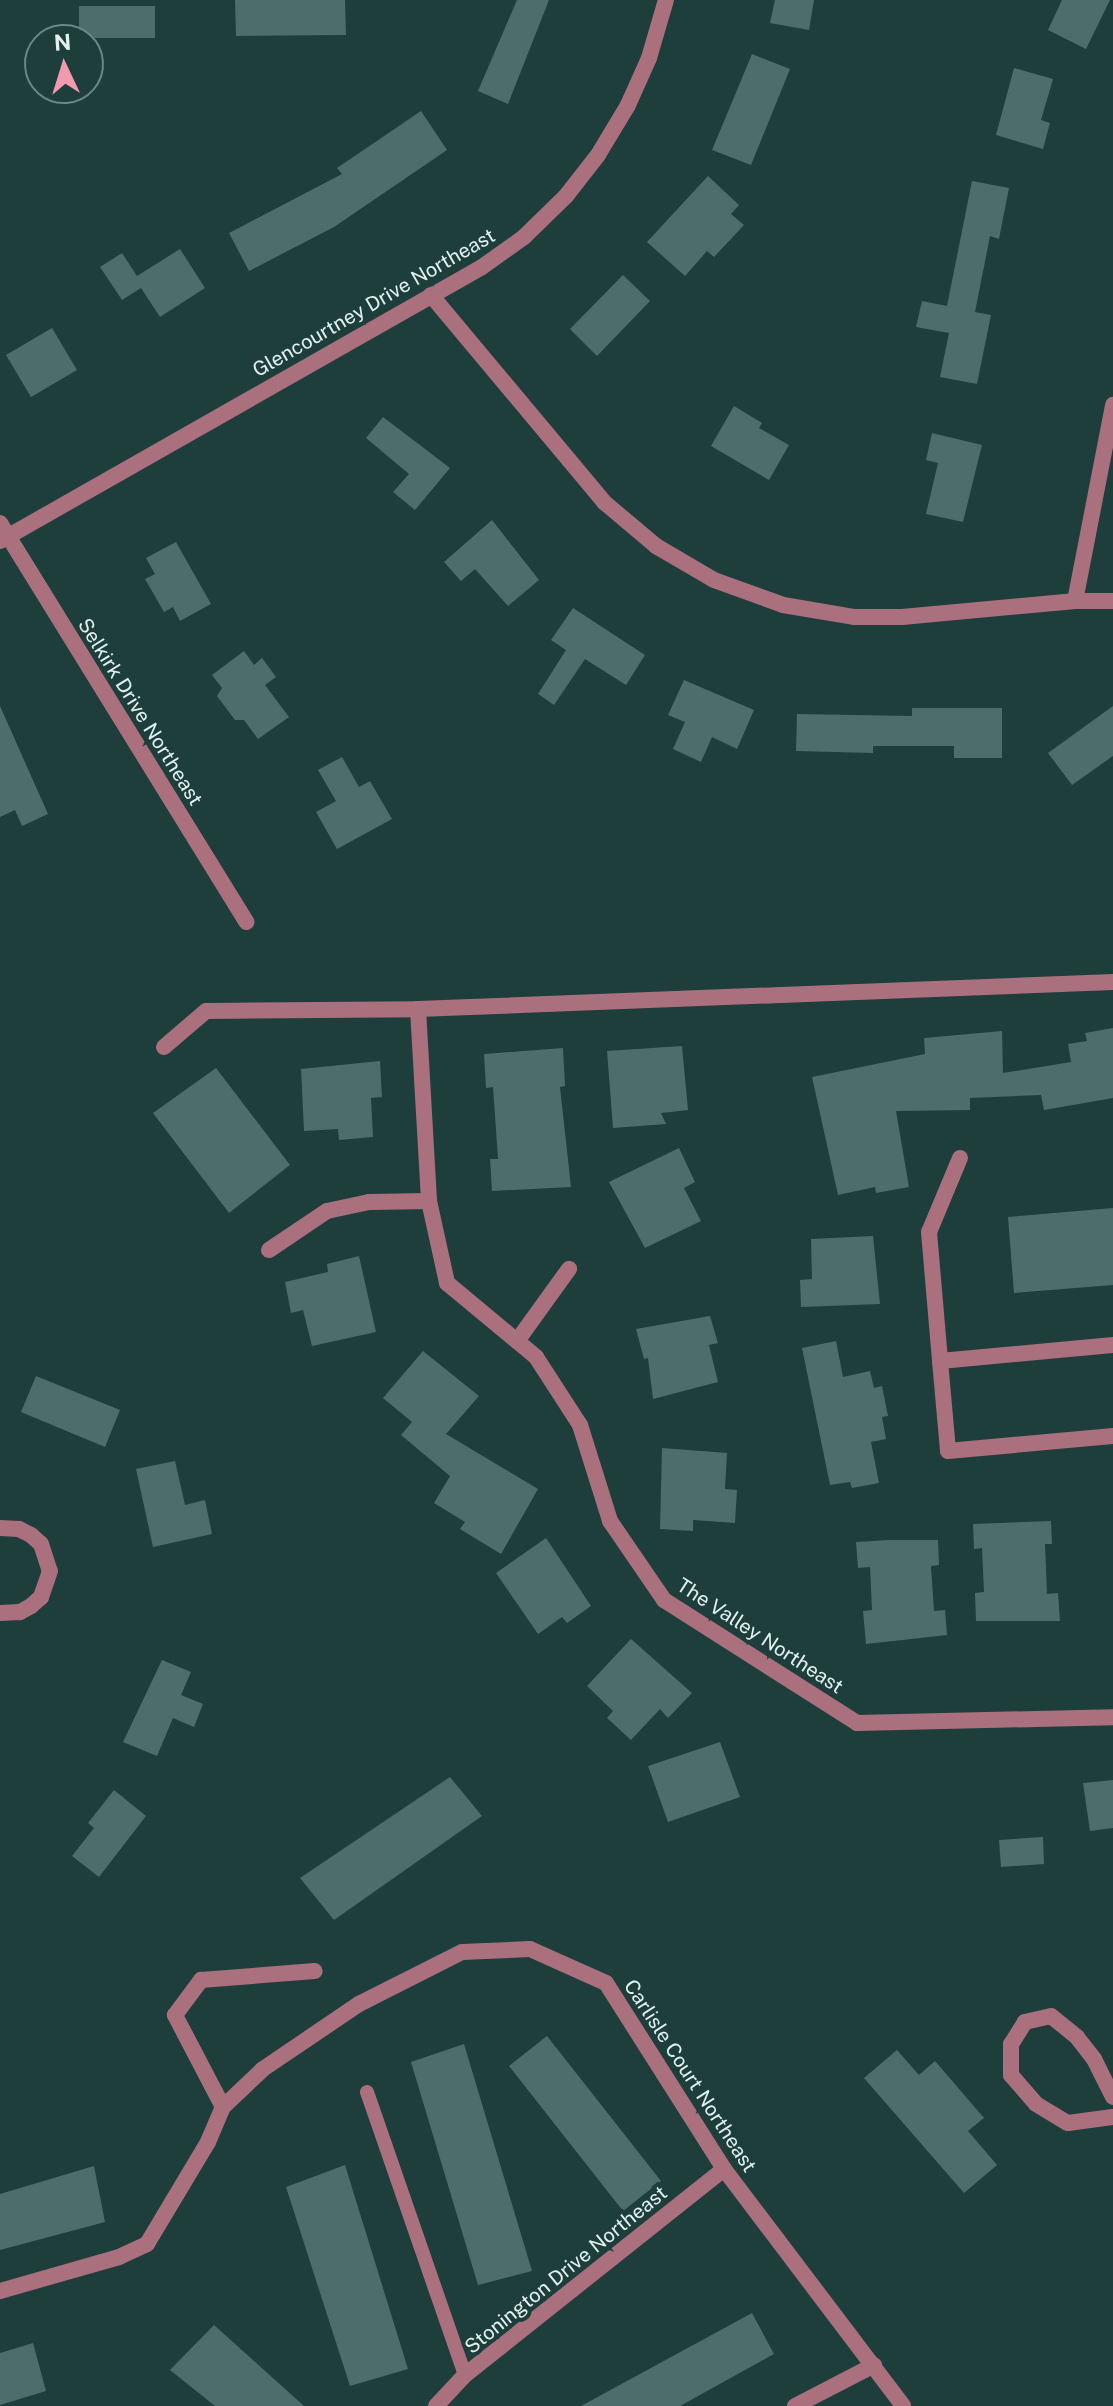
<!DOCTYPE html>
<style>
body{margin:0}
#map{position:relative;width:1113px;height:2406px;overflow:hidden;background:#1e3e3c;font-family:"Public Sans",sans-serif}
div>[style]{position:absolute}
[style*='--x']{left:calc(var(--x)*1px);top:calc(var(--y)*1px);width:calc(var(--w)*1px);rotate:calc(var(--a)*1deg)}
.building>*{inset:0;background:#4c6d6b}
.service>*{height:14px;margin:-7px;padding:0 7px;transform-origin:7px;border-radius:7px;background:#ab707e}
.minor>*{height:16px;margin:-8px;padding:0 8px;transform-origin:8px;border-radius:8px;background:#ab707e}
span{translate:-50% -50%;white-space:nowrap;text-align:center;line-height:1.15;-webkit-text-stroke:8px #1e3e3c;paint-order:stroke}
.street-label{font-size:20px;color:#e1f2f1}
.north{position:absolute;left:24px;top:24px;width:80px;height:80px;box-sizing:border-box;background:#1e3e3c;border:2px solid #6c8684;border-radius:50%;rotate:356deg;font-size:22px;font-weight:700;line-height:32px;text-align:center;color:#e1f2f1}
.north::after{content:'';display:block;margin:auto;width:28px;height:36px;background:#f29aae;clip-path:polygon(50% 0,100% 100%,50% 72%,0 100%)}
</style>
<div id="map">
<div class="building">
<i style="clip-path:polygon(235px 0,345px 0,346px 35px,236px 36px)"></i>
<i style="clip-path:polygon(517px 0,549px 0,508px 104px,478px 91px)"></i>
<i style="clip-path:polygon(775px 0,814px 0,809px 30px,770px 23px)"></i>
<i style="clip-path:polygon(1062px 0,1110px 0,1086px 49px,1048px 30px)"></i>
<i style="clip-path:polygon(79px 6px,155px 6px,155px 38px,79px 38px)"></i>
<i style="clip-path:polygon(752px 54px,790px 69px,751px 165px,712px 150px)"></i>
<i style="clip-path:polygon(1014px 68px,1053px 79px,1041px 120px,1050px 123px,1043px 149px,996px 135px)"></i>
<i style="clip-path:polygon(421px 111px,447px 150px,334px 227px,249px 271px,229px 233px,342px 174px,337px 168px)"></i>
<i style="clip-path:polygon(708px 176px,739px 205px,731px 214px,744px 225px,714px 257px,707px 251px,685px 276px,647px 242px)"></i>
<i style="clip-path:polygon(972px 181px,1009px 188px,999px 239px,990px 236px,975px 312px,991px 315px,977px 384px,940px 377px,949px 333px,916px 327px,922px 301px,947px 306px)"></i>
<i style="clip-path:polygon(180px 249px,205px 288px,160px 317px,141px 288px,122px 300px,100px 267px,122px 253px,137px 276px)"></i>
<i style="clip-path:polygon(623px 275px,650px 301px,597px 356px,570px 329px)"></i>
<i style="clip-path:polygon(52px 328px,77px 370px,31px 397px,6px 355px)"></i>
<i style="clip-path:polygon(734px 406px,762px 423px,759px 428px,789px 445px,769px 480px,711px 446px)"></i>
<i style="clip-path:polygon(383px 417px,450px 468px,415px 510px,393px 492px,409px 474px,366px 438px)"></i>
<i style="clip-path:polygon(932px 433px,982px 445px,963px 522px,926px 514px,938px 463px,926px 460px)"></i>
<i style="clip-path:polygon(492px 520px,539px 580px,508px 606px,475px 569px,461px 581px,444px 562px)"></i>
<i style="clip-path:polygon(176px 542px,211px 604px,180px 621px,173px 607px,164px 612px,145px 579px,155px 574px,146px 558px)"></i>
<i style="clip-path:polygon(573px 608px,645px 655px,626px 685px,585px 659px,554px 705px,538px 694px,566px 650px,551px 640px)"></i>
<i style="clip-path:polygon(244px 651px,254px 665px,262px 658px,276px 677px,265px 685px,289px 717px,258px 739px,244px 720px,235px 720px,217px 696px,222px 688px,212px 675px)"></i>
<i style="clip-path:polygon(684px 680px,754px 710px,737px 749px,712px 737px,701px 762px,673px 749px,685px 722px,668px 715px)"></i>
<i style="clip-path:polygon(0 706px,48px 814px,22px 826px,15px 810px,0 817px)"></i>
<i style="clip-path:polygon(1113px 706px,1113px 756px,1072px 785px,1048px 753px)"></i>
<i style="clip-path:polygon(912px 708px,1002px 708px,1002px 758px,954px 758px,954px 746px,873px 746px,873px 753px,796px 751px,797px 714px,912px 716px)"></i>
<i style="clip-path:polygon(342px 757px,359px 787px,370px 781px,392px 819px,337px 849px,316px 812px,336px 801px,318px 770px)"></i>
<i style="clip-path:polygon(1113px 1028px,1113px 1098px,1044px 1110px,1041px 1095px,970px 1098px,970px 1110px,896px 1111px,909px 1187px,876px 1193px,875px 1187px,838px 1195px,812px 1077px,925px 1054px,924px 1038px,1002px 1031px,1003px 1073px,1071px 1062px,1068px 1044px,1087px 1041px,1085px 1033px)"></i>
<i style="clip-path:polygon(682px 1046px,688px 1110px,661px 1113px,666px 1124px,613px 1128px,607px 1051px)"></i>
<i style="clip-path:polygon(563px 1048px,565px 1086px,560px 1087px,571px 1187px,492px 1191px,490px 1159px,498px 1159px,493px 1087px,486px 1088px,484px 1054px)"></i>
<i style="clip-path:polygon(380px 1061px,382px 1097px,371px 1098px,373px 1137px,339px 1140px,338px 1129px,304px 1131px,301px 1069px)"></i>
<i style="clip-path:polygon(216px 1068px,290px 1165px,229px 1213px,153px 1113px)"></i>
<i style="clip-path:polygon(679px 1148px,695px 1182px,684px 1188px,701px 1221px,645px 1248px,609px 1182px)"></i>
<i style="clip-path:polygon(1113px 1208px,1113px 1285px,1014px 1293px,1008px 1217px)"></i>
<i style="clip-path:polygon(873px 1236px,880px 1304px,801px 1307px,800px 1280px,812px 1279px,811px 1239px)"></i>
<i style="clip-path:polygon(359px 1256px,376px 1332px,312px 1346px,303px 1310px,291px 1313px,285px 1282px,328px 1272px,327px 1264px)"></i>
<i style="clip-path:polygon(710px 1316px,718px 1343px,709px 1345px,718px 1382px,653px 1399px,648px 1358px,644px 1359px,636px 1329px)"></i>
<i style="clip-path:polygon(836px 1341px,843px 1377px,870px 1371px,874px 1388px,882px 1386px,888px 1416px,882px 1417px,886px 1439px,871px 1442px,879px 1483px,852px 1488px,850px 1482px,830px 1485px,802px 1348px)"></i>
<i style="clip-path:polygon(423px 1351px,479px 1396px,446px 1434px,538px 1489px,501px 1554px,460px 1529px,465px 1522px,434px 1503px,450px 1476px,401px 1435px,412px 1422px,383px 1398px)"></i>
<i style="clip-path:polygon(36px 1376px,120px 1410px,105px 1447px,21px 1412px)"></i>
<i style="clip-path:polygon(662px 1448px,727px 1453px,725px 1489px,737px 1490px,735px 1523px,693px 1520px,693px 1531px,660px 1529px)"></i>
<i style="clip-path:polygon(175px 1461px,185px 1505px,205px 1500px,212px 1534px,153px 1547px,136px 1469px)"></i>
<i style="clip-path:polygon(1051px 1521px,1052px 1544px,1045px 1544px,1047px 1594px,1058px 1593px,1060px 1621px,976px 1621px,975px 1593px,984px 1592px,982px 1548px,974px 1549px,973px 1524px)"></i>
<i style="clip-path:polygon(546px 1538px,591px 1606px,567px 1623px,562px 1617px,538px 1634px,496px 1573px)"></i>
<i style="clip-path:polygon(888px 1540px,938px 1540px,939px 1565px,931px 1566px,934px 1611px,945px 1610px,947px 1635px,866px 1644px,863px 1611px,872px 1610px,870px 1567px,858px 1568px,856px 1542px)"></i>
<i style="clip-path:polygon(631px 1639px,692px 1693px,668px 1718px,660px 1709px,631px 1740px,607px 1718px,613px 1711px,587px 1686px)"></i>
<i style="clip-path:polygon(162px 1660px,191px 1672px,181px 1695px,203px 1704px,194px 1727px,173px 1718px,157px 1756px,123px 1742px)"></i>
<i style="clip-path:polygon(720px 1742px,740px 1797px,668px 1822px,648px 1766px)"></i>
<i style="clip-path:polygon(450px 1777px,482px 1816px,334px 1920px,300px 1878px)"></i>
<i style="clip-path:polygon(1113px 1780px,1113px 1828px,1090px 1831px,1083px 1783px)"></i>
<i style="clip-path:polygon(114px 1790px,146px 1816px,99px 1877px,72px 1856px,94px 1828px,88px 1823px)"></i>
<i style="clip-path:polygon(1043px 1837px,1044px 1864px,1001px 1867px,999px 1840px)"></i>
<i style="clip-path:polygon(547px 2036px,661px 2181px,623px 2211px,509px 2066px)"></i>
<i style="clip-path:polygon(464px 2044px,532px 2271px,478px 2285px,411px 2062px)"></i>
<i style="clip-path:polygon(897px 2050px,919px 2075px,935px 2061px,984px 2118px,968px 2131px,997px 2165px,964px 2193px,864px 2078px)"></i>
<i style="clip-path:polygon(345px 2165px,408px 2369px,350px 2386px,286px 2187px)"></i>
<i style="clip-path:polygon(94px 2166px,105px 2222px,0 2250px,0 2194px)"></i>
<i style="clip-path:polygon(752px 2313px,774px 2354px,680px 2406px,581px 2406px)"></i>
<i style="clip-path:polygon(214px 2325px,304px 2406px,215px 2406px,170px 2370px)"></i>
<i style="clip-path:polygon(33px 2343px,46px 2391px,0 2405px,0 2353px)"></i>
</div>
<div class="service">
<i style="--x:367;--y:2092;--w:299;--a:70.9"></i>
</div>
<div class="minor">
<i style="--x:431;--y:295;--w:271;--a:50.1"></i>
<i style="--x:605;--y:503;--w:67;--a:40.1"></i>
<i style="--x:656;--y:546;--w:67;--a:30.4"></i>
<i style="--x:714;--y:580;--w:73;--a:19.9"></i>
<i style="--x:783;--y:605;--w:73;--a:9.5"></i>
<i style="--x:855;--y:617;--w:47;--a:0"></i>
<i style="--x:902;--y:617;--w:174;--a:-5.3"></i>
<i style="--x:1075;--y:601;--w:38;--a:0"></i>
<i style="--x:0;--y:523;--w:469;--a:58.3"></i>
<i style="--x:0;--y:541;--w:554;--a:-29.62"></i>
<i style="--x:482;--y:267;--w:52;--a:-35.5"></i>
<i style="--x:524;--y:237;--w:59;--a:-44.3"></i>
<i style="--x:566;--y:196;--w:52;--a:-52"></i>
<i style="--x:598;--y:155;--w:58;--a:-59"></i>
<i style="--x:628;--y:105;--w:51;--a:-65.9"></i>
<i style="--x:649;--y:58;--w:60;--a:-73.7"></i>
<i style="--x:1075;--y:601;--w:200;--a:-79"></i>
<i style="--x:418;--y:1009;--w:192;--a:86.7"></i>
<i style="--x:429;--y:1201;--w:84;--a:77.6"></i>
<i style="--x:447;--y:1283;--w:116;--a:39.7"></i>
<i style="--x:536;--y:1357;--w:81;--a:57.1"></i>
<i style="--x:580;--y:1425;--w:101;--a:72.6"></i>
<i style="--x:610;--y:1521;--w:96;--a:55.6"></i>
<i style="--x:664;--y:1600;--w:229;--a:32.5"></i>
<i style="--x:857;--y:1723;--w:256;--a:-1.3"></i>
<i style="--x:164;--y:1047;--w:55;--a:-40.6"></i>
<i style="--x:206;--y:1011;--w:212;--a:-0.5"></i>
<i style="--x:418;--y:1009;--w:696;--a:-2.22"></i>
<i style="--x:960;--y:1158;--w:80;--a:112.7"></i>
<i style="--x:929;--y:1232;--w:129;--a:85.1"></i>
<i style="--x:940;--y:1361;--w:174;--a:-5.3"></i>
<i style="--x:269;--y:1250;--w:70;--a:-33.9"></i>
<i style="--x:327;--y:1211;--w:43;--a:-12.1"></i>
<i style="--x:369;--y:1202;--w:60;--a:-1"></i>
<i style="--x:517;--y:1341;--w:89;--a:-54.2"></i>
<i style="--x:940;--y:1361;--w:90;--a:84.9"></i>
<i style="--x:948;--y:1451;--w:166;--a:-5.2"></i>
<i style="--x:0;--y:1528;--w:19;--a:3"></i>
<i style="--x:19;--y:1529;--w:13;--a:27"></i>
<i style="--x:31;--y:1535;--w:13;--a:42"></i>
<i style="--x:41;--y:1544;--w:28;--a:72"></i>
<i style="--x:50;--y:1571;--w:28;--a:109"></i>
<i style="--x:41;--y:1597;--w:13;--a:138"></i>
<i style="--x:31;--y:1606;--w:13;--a:151"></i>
<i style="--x:20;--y:1612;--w:20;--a:177"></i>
<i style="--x:1113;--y:2097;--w:42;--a:-116.6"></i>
<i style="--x:1094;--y:2059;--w:28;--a:-128"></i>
<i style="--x:1077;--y:2037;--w:33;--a:-141"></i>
<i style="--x:1051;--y:2016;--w:27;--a:167"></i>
<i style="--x:1025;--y:2022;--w:26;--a:122"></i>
<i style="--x:1011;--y:2044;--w:31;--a:90"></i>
<i style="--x:1011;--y:2075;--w:38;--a:49"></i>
<i style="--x:1036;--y:2104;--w:37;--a:31"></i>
<i style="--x:1068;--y:2123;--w:45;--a:-7.6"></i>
<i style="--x:223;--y:2107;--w:104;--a:-117.6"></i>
<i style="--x:175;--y:2015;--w:44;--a:-53.4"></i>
<i style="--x:201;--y:1980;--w:114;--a:-4.5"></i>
<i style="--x:0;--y:2291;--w:124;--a:-15.9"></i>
<i style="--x:119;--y:2257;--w:31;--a:-25"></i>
<i style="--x:147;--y:2244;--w:119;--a:-59.1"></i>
<i style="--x:208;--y:2142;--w:38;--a:-67"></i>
<i style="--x:223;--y:2107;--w:55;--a:-43.5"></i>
<i style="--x:263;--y:2069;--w:116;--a:-34.1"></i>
<i style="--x:359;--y:2004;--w:115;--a:-26.8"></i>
<i style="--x:462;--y:1952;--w:68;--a:-2.5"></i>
<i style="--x:530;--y:1949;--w:83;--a:24.1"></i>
<i style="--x:606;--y:1983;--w:220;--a:57.6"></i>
<i style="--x:724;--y:2169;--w:297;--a:52.9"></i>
<i style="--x:436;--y:2406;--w:42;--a:-46.9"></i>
<i style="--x:465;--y:2375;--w:331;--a:-38.5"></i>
<i style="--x:795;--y:2406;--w:89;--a:-27.4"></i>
</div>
<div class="street-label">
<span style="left:374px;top:303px;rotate:-30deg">Glencourtney Drive Northeast</span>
<span style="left:140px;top:712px;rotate:58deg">Selkirk Drive Northeast</span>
<span style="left:760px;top:1636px;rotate:33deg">The Valley Northeast</span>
<span style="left:690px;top:2076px;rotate:57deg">Carlisle Court Northeast</span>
<span style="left:566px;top:2270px;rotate:-39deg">Stonington Drive Northeast</span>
</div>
<div class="north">N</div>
</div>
